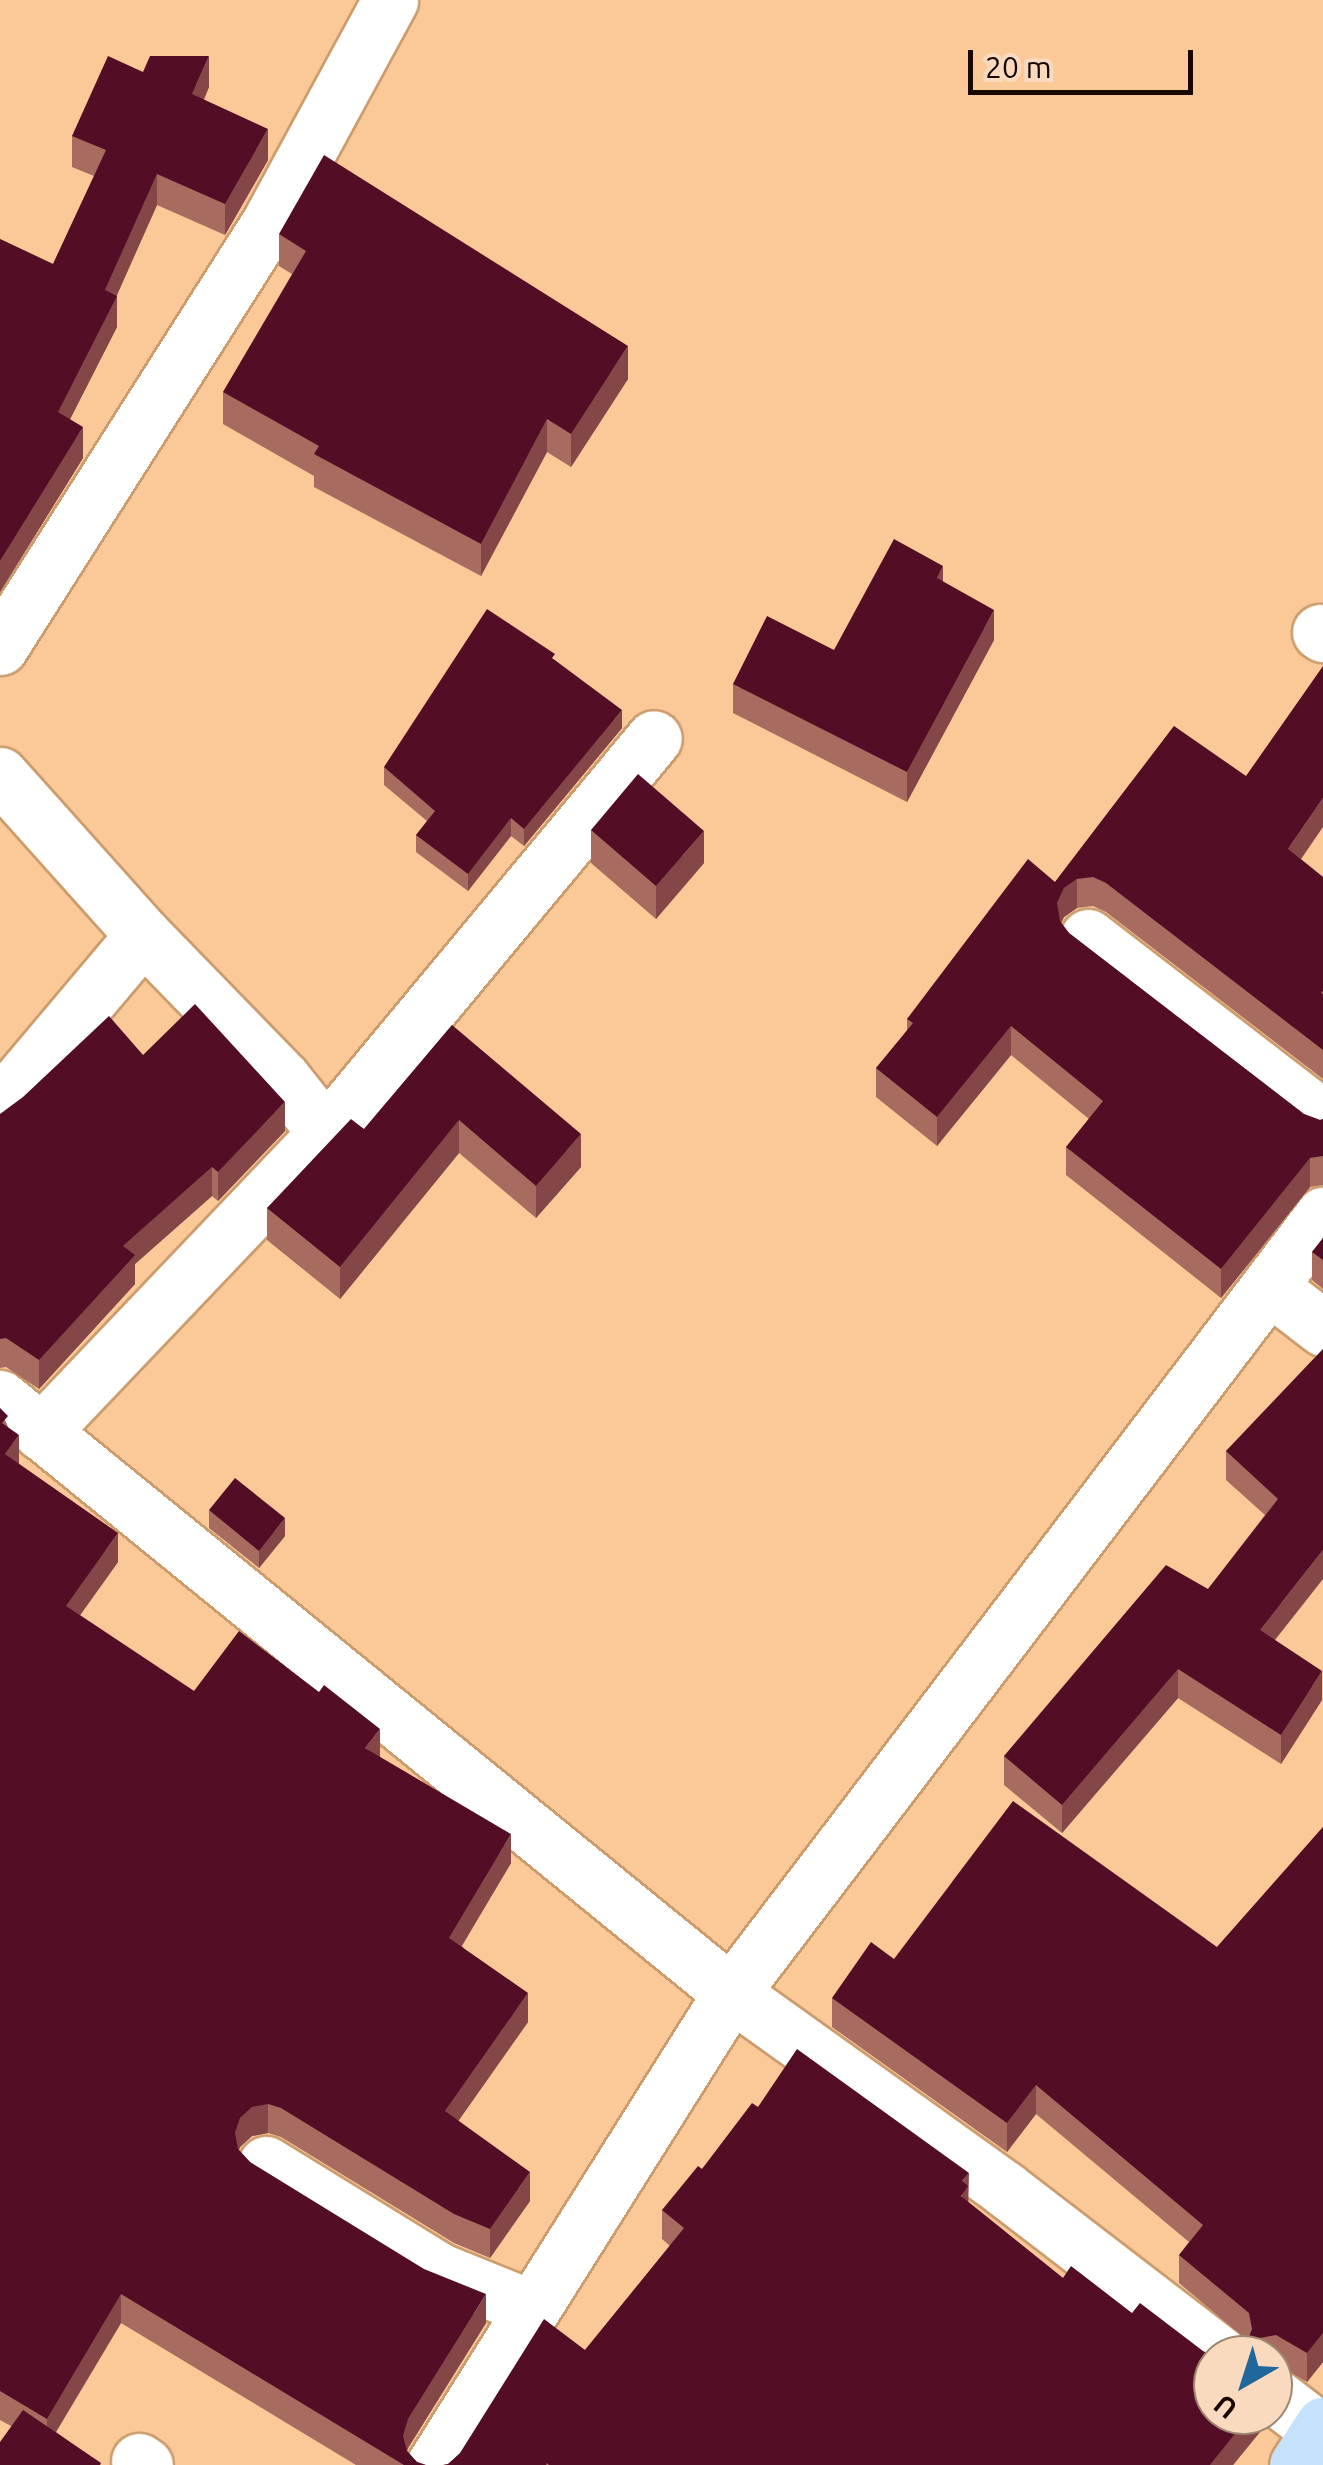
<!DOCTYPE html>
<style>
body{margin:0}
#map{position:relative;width:1323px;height:2465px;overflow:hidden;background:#fbc898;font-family:Ubuntu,sans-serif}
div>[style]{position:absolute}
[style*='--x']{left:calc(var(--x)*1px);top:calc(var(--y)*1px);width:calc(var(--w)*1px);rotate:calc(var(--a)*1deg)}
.roads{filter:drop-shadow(2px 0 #cc9c6d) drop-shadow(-2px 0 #cc9c6d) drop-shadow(0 2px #cc9c6d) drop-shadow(0 -2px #cc9c6d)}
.minor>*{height:55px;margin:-27.5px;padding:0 27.5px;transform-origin:27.5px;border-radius:27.5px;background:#fff}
.trunk>*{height:55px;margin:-27.5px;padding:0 27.5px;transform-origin:27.5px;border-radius:27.5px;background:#c4e2fb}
.wall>*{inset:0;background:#a76b5f}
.shaded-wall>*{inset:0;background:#854648}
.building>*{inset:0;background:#530e26}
span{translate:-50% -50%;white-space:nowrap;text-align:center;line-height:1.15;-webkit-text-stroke:10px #f9dabe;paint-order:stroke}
.north{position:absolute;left:1193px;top:2335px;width:100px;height:100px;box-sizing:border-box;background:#f9dabe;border:2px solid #9f8672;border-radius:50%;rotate:219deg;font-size:28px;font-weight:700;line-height:40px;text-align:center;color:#190800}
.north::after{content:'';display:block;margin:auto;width:35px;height:45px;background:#20689b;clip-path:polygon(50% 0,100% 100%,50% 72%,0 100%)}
.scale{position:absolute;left:968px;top:50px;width:225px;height:45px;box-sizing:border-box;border:5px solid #190800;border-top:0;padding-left:12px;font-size:30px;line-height:35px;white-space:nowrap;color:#190800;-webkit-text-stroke:8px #f9dabe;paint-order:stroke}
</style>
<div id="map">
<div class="roads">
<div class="minor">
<i style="--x:1320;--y:632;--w:4;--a:34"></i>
<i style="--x:0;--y:647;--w:498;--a:-57.6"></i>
<i style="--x:267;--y:227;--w:258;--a:-61.5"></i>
<i style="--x:0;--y:775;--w:215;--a:48.2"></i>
<i style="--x:143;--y:935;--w:201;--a:45.8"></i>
<i style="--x:283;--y:1079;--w:69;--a:51.5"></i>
<i style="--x:1088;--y:937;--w:297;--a:37.6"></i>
<i style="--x:0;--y:1105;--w:222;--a:-49.9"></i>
<i style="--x:1271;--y:1288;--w:66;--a:37.6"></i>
<i style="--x:0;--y:1398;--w:943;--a:39.14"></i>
<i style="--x:731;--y:1993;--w:558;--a:122.18"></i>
<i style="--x:41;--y:1432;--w:413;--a:-46.4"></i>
<i style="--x:326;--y:1133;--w:513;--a:-50.29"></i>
<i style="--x:266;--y:2164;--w:204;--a:31.6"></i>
<i style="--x:440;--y:2271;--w:96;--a:22"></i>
<i style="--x:1221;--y:2355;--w:272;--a:-142.5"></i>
<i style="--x:1005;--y:2189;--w:337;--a:-144.4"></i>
<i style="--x:731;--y:1993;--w:978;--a:-52.73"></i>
<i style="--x:1273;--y:2395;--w:58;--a:37.3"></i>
<i style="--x:139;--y:2461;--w:7;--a:34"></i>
</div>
<div class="trunk">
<i style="--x:1297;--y:2465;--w:48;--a:-57"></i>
</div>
</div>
<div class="wall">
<i style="clip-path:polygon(143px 72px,209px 87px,204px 100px,268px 160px,225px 235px,157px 205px,117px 295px,117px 327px,70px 419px,83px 458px,0 592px,0 239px,53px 264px,94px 176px,72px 167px,72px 136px)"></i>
<i style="clip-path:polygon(279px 234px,628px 379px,571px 467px,547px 452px,481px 576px,314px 487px,314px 476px,223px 424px,223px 392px,292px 274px,279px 266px)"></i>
<i style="clip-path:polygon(943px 582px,994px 640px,907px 802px,733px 713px,733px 684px,834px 650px)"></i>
<i style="clip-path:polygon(555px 660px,622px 728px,524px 846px,511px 836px,468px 891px,416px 852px,416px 835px,427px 821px,384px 785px,384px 767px)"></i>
<i style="clip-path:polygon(1174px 726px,1301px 859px,1323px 877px,1323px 1079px,1106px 912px,1093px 906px,1077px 908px,1064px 917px,1061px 923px,1069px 933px,1304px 1114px,1320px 1120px,1323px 1119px,1323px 1185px,1310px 1187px,1221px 1298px,1066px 1175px,1066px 1147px,1089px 1119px,1011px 1055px,937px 1146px,876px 1097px,876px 1068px,907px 1031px,907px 1019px,1055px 882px)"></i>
<i style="clip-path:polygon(591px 830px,704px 863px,656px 919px,591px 863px)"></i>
<i style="clip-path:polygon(452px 1025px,581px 1167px,536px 1218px,459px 1153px,340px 1299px,267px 1240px,267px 1208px,364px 1129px)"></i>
<i style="clip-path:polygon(143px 1055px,285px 1131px,218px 1201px,212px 1196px,135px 1264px,135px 1284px,39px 1389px,6px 1367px,0 1368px,0 1114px)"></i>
<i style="clip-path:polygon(1323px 1238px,1323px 1289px,1312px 1280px,1312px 1252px)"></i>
<i style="clip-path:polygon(1323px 1349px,1275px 1640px,1322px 1700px,1281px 1764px,1178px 1698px,1062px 1833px,1004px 1785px,1004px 1756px,1208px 1589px,1265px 1515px,1226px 1480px,1226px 1451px)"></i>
<i style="clip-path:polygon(0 1408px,8px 1427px,19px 1464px,118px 1562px,80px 1615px,194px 1691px,380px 1757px,511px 1863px,462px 1946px,528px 2022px,458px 2121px,530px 2201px,490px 2258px,454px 2243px,281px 2137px,268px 2133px,252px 2136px,240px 2147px,239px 2150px,250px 2162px,486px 2323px,408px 2448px,407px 2451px,417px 2462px,426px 2465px,356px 2465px,121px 2323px,56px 2432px,101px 2465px,11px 2426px,0 2420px)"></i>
<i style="clip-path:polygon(209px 1510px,285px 1536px,259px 1568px,209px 1528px)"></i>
<i style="clip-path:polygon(1323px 1827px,1323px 2362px,1307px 2382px,1276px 2364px,1273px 2364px,1273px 2355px,1232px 2355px,1246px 2344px,1248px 2341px,1179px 2283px,1179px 2255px,1189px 2242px,1036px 2114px,1007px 2152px,832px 2027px,832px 1998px,894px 1959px,1217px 1947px)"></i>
<i style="clip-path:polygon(758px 2107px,968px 2202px,1063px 2278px,1264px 2415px,1264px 2427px,1233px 2465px,443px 2465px,448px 2464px,585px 2350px,670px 2246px,662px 2239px,662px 2210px,702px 2169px)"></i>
</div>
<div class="shaded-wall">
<i style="clip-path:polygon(209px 56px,209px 87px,192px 126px,192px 94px)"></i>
<i style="clip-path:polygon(268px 129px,268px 160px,225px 235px,225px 204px)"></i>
<i style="clip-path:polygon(157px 174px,157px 205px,112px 306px,117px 296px,117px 327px,58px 443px,58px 412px,105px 290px)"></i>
<i style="clip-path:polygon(628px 346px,628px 379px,571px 467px,571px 434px)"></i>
<i style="clip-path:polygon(547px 419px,547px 452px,481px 576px,481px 544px)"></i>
<i style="clip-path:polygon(83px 427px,83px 458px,0 592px,0 561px)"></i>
<i style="clip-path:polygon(943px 566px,943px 596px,937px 578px)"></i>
<i style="clip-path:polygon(994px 610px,994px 640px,907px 802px,907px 772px)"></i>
<i style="clip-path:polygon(622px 710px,622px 728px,524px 846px,524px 829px)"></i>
<i style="clip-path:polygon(1323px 798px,1323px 827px,1288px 878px,1288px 849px)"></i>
<i style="clip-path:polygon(511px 818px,511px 836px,468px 891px,468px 874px)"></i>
<i style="clip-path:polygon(704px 831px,704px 863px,656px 919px,656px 886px)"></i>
<i style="clip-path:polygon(1077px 879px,1077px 908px,1064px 917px,1057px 932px,1057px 903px,1064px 888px)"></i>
<i style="clip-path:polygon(1011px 1026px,1011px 1055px,937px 1146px,937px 1117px)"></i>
<i style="clip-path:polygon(285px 1102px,285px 1131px,218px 1201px,218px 1172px)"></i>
<i style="clip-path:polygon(459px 1120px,459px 1153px,340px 1299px,340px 1267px)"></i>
<i style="clip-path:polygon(581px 1134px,581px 1167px,536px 1218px,536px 1186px)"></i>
<i style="clip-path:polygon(1310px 1158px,1310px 1187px,1221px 1298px,1221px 1269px)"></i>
<i style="clip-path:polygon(212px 1167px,212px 1196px,135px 1264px,135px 1284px,39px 1389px,39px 1360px,123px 1246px)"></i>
<i style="clip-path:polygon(19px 1435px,19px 1464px,5px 1454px)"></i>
<i style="clip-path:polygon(285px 1518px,285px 1536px,259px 1568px,259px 1551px)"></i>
<i style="clip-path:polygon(118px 1533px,118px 1562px,66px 1635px,66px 1606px)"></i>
<i style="clip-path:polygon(1323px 1550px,1323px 1579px,1260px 1659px,1260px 1630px)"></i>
<i style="clip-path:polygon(1178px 1669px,1178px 1698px,1062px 1833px,1062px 1805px)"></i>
<i style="clip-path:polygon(1322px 1671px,1322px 1700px,1281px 1764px,1281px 1735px)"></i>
<i style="clip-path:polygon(380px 1729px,380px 1758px,365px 1748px)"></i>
<i style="clip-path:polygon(511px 1834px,511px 1863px,449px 1967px,449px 1938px)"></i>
<i style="clip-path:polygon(528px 1993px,528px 2022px,445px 2140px,445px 2111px)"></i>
<i style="clip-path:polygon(1036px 2085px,1036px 2114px,1007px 2152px,1007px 2123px)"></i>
<i style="clip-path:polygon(268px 2104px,268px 2133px,252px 2136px,240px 2147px,235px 2162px,235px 2133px,240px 2118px,252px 2107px)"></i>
<i style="clip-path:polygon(530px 2172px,530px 2201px,490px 2258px,490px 2229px)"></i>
<i style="clip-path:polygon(969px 2173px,968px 2215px,961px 2225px,962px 2181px)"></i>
<i style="clip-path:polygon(121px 2294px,121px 2323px,47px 2447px,47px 2419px)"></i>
<i style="clip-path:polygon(486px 2294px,486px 2323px,408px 2448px,403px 2465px,403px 2436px,408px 2419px)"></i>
<i style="clip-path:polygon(1323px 2333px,1323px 2362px,1307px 2382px,1307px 2353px)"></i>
<i style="clip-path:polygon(1260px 2338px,1260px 2355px,1245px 2355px,1249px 2346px)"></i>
<i style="clip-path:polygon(1250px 2415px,1264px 2415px,1264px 2427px,1233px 2465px,1210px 2465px)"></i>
</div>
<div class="building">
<i style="clip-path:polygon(108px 56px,143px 72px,150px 56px,209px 56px,192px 94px,268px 129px,225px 204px,157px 174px,105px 290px,117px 296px,58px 412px,83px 427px,0 561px,0 239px,53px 264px,106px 150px,72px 136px)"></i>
<i style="clip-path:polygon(324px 155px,628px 346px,571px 434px,547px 419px,481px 544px,314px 454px,319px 446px,223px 392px,306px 251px,279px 234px)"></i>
<i style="clip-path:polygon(894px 539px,943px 566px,937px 578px,994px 610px,907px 772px,733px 684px,767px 616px,834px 650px)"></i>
<i style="clip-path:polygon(487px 609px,555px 654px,552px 658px,622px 710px,524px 829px,511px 818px,468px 874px,416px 835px,435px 811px,384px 767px)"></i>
<i style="clip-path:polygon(1323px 666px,1323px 798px,1288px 849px,1323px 877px,1323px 991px,1321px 993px,1323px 994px,1323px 1050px,1106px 883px,1093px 877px,1077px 879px,1064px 888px,1057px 903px,1060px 921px,1069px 933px,1304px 1114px,1320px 1120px,1323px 1119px,1323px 1156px,1310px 1158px,1221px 1269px,1066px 1147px,1103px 1101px,1011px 1026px,937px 1117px,876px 1068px,913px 1023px,907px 1019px,1028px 859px,1055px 882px,1174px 726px,1246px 776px)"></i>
<i style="clip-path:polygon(638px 774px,704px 831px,656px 886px,591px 830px)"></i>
<i style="clip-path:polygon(195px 1004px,285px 1102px,218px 1172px,212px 1167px,123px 1246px,135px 1255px,39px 1360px,6px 1338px,0 1339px,0 1114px,23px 1097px,109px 1016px,143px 1055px)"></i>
<i style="clip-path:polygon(452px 1025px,581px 1134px,536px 1186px,459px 1120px,340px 1267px,267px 1208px,351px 1119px,364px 1129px)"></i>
<i style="clip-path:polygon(1323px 1238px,1323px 1260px,1312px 1252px)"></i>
<i style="clip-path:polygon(1323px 1349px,1323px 1550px,1260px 1630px,1322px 1671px,1281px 1735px,1178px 1669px,1062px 1805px,1004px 1756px,1166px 1565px,1208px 1589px,1278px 1499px,1226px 1451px)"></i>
<i style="clip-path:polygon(0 1408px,8px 1416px,2px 1423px,19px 1435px,5px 1454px,118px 1533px,66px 1606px,194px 1691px,239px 1631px,319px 1692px,324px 1685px,380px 1729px,365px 1748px,511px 1834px,449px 1938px,528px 1993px,445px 2111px,530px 2172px,490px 2229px,454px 2214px,281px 2108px,268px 2104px,252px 2107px,240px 2118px,235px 2133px,238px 2149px,250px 2162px,424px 2269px,486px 2294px,408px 2419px,403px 2436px,407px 2451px,417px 2462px,426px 2465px,404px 2465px,121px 2294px,47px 2419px,0 2391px)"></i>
<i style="clip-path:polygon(235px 1478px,285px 1518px,259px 1551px,209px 1510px)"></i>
<i style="clip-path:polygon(1013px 1801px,1217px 1947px,1323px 1827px,1323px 2333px,1307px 2353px,1276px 2335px,1260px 2338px,1249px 2346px,1245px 2355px,1232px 2355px,1246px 2344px,1252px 2329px,1249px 2313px,1179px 2255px,1203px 2225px,1036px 2085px,1007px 2123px,832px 1998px,871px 1942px,894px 1959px)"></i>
<i style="clip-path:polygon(797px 2049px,969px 2173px,962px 2181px,968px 2186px,961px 2196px,1063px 2278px,1071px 2266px,1132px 2313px,1140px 2303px,1203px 2351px,1213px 2356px,1213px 2415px,1250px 2415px,1210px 2465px,549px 2465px,547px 2463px,546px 2465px,443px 2465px,448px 2464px,460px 2453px,544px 2319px,585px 2350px,684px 2228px,662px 2210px,698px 2166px,702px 2169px,752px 2103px,758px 2107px)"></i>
<i style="clip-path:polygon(23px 2410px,101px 2463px,100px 2465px,0 2465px,0 2442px)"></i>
</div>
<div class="north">U</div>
<div class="scale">20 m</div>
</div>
